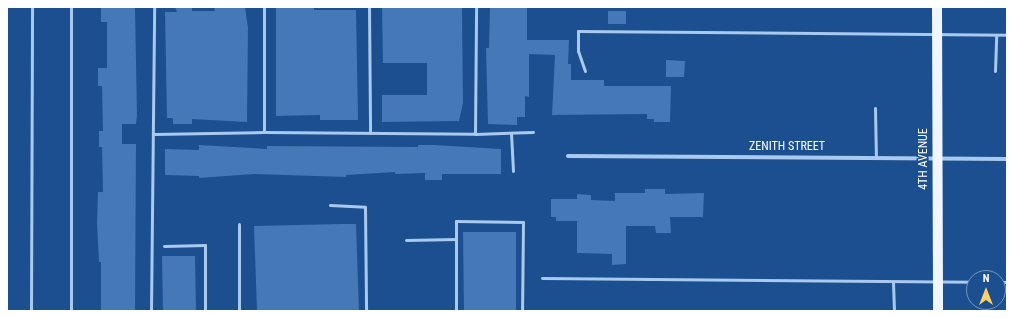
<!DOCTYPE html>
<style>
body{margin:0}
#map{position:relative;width:1014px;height:318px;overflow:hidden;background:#1b4f8f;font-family:"Roboto Condensed",sans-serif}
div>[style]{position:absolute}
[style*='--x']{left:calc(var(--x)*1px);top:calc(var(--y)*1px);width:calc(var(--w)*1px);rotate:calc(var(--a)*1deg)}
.building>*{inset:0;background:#4478b7}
.service>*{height:3px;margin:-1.5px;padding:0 1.5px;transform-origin:1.5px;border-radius:1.5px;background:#a9c9ee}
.minor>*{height:4px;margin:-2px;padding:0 2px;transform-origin:2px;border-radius:2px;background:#a9c9ee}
.primary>*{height:10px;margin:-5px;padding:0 5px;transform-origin:5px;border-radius:5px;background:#f0f6ff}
span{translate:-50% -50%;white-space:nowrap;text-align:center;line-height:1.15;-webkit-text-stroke:3px #1b4f8f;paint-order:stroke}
.street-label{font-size:12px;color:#fff}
.frame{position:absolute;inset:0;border:8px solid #fff;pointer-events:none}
.north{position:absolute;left:966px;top:270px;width:40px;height:40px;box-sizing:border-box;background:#1b4f8f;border:1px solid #7695bc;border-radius:50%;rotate:0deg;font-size:11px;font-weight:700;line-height:16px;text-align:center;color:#fff}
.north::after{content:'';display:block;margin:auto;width:14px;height:18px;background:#ffd166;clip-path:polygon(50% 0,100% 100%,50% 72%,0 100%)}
</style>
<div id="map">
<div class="building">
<i style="clip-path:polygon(101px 7px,135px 7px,137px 115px,136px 124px,122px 124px,122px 144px,136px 144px,135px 311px,101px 311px,101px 262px,99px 262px,97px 224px,98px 192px,103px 192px,102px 147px,99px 147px,99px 131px,103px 131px,102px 86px,98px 86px,98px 68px,107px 68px,107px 22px,101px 22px)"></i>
<i style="clip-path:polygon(175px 7px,192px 7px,192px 11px,215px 11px,214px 7px,245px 7px,248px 28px,247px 122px,192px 119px,192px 124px,173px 124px,173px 118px,167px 118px,165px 12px,177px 12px)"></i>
<i style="clip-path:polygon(314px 7px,314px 10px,356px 10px,358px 120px,320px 120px,320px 115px,276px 116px,276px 8px)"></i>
<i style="clip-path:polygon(382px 7px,462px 7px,463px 103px,459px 121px,382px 122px,382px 95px,427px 95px,427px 63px,383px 63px)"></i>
<i style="clip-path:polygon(490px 7px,527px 7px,527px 40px,569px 40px,568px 64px,571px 64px,571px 80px,604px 80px,604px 86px,671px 86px,670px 122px,654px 122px,654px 119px,647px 119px,647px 114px,552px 115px,555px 55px,529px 54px,529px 97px,525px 96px,525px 117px,517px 117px,517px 125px,488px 124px,486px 48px,489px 48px)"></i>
<i style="clip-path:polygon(608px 11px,626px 11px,626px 24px,608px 24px)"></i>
<i style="clip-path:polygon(666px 60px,685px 61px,684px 77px,666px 77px)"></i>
<i style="clip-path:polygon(199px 145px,267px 149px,267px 146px,418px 147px,418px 145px,434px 145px,501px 149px,501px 174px,442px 174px,442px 180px,425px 180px,425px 173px,395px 174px,395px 172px,346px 175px,346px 177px,254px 174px,199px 178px,199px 176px,165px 175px,165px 149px,199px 150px)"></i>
<i style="clip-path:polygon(645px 189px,665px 189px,665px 194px,704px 193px,703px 217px,670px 217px,671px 233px,656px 233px,655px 226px,626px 226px,626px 264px,612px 265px,612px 254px,577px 253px,577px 221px,556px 221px,556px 217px,551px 217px,551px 199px,577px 199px,577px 194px,591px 195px,591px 200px,615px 201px,615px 193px,645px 193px)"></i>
<i style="clip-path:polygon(341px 224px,356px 224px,359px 311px,257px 311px,254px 226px)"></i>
<i style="clip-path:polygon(463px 232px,516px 232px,516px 311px,464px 311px)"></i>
<i style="clip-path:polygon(162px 256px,195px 256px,196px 311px,163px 311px)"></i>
</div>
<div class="service">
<i style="--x:264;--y:7;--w:125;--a:90"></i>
<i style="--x:369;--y:7;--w:126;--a:89.5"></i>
<i style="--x:585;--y:71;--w:21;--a:-109"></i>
<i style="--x:578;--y:51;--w:20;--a:-90"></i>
<i style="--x:578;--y:31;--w:429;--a:0.5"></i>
<i style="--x:995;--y:71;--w:36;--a:-88"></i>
<i style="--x:875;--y:108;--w:50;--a:88.9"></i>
<i style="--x:511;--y:133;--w:38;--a:87"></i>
<i style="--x:154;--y:134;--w:110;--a:-1"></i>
<i style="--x:264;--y:132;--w:211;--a:0.5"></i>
<i style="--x:475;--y:134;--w:58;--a:-2"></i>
<i style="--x:475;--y:134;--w:127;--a:-89.5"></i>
<i style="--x:330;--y:205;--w:35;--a:3"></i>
<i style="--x:365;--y:207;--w:104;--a:89.4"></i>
<i style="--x:239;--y:224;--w:87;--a:90"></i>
<i style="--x:456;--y:239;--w:18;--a:-90"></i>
<i style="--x:456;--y:221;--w:67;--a:0.9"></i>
<i style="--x:523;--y:222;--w:89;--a:90.6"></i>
<i style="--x:406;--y:240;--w:50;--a:-1.1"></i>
<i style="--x:456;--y:239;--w:72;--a:90"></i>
<i style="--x:164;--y:246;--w:41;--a:-1.4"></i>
<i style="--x:205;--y:245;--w:66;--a:90"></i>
<i style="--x:542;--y:278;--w:432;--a:0.5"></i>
<i style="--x:893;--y:282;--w:29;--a:88"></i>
<i style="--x:998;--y:282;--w:9;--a:0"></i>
<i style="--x:31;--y:311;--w:304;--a:-89.8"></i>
<i style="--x:71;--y:311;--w:304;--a:-90"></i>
<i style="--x:151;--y:311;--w:304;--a:-89.4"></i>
</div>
<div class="minor">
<i style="--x:568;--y:156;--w:439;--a:0.4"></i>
</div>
<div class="primary">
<i style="--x:937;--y:7;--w:304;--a:89.8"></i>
</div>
<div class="street-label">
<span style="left:787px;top:147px">ZENITH STREET</span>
<span style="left:924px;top:159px;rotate:-90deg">4TH AVENUE</span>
</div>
<div class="frame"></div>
<div class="north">N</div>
</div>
